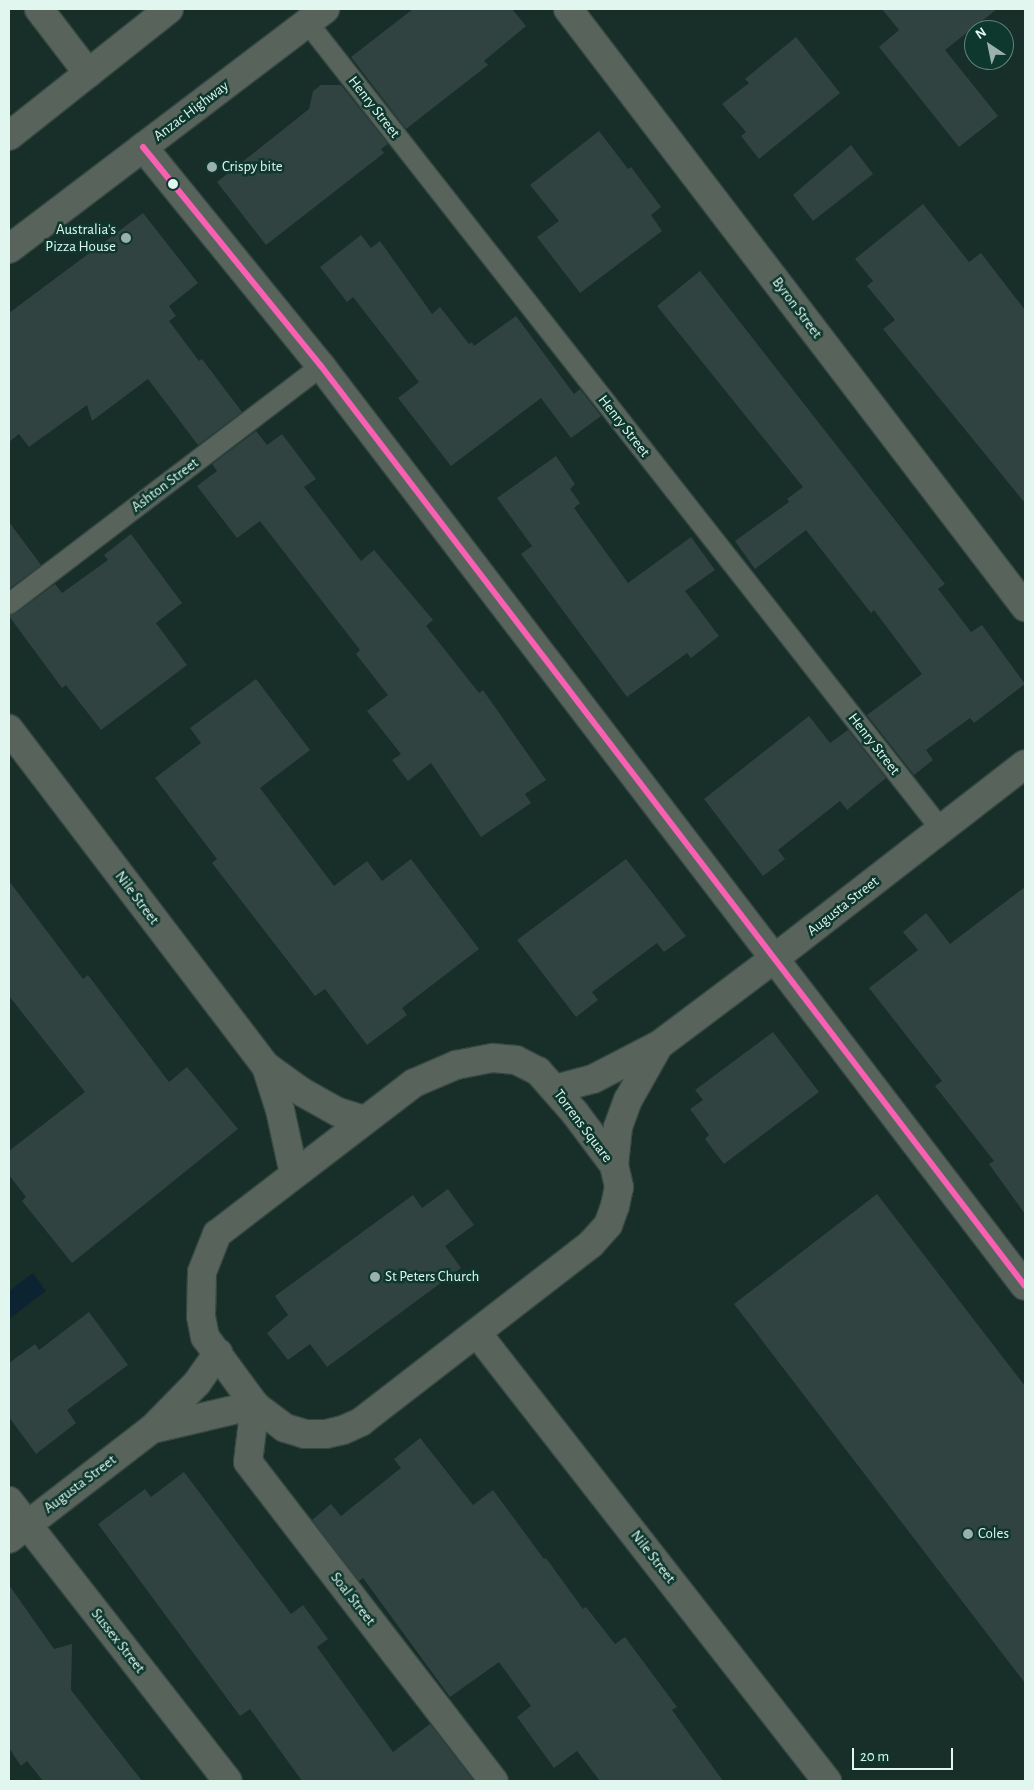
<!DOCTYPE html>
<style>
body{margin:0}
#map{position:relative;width:1034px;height:1790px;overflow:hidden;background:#182e29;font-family:"Alegreya Sans",sans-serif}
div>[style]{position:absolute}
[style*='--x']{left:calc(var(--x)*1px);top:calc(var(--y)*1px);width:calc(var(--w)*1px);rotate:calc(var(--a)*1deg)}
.water>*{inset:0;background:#0c2431}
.building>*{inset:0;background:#304341}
.roads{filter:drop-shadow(1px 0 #364844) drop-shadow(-1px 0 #364844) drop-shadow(0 1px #364844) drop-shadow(0 -1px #364844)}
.service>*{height:20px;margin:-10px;padding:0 10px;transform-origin:10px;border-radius:10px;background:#58645b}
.minor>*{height:28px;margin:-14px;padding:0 14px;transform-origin:14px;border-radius:14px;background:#58645b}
.tertiary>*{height:28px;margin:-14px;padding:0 14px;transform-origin:14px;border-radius:14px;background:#58645b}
.bus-1>*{height:6px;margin:-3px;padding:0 3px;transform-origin:3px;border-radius:3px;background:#f860b3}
.dots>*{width:14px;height:14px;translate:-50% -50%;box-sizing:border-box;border:2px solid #0e382e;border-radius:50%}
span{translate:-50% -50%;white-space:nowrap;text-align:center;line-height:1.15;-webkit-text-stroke:5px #0e382e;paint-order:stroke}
.street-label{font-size:15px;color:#e0f6ef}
.poi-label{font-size:15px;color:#e0f6ef}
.left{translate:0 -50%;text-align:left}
.right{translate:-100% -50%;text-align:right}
.frame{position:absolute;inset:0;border:10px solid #e0f6ef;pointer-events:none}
.north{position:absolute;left:964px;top:20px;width:50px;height:50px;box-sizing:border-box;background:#0e382e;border:1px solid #62847b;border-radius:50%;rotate:326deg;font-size:14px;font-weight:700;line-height:20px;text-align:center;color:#e0f6ef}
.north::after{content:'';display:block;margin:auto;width:18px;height:22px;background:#9ab0aa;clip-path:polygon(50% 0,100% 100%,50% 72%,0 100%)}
.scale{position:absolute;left:852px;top:1748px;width:101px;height:22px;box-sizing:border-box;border:2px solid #e0f6ef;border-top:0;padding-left:6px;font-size:15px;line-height:18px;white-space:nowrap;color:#e0f6ef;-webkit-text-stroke:4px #0e382e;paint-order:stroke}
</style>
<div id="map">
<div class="water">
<i style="clip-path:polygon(33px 1273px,46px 1291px,9px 1319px,9px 1291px)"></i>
</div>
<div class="building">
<i style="clip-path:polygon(413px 9px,512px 9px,526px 26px,484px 61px,488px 65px,406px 129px,351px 57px)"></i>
<i style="clip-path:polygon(882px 9px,997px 9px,945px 50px,998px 116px,959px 147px,879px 47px,899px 30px)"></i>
<i style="clip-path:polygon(796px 37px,840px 93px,759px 159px,741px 136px,746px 132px,722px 104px,749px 83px,745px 79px)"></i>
<i style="clip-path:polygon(321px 85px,341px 85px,388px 144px,381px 149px,384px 153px,266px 245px,217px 182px,309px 109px,313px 91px)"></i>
<i style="clip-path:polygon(599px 131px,628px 169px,631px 167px,661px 207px,651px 215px,662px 231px,580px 293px,537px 237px,559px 221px,530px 185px)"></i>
<i style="clip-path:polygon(851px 145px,873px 174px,813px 221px,793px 195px)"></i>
<i style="clip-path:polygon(923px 204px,969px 262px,981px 253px,1025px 310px,1025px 503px,883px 329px,895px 320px,867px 286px,873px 281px,855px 259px)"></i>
<i style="clip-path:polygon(143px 213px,198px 283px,169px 306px,176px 316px,169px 321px,199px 361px,202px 359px,242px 412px,198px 445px,148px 379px,92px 421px,87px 405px,29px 447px,19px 434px,9px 442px,9px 313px)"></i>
<i style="clip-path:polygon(361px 235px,371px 248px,380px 241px,432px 314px,440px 307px,469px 344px,472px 342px,474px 346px,516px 316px,574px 394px,580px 389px,601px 416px,571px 438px,541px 398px,451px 466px,398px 398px,419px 382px,353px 297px,347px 302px,320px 267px)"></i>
<i style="clip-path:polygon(700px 271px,945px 584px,938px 589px,971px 632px,982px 625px,1025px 684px,974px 723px,970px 718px,926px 750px,933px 760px,914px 775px,867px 715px,922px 674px,874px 610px,871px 613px,806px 530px,755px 569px,735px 541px,789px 502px,787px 499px,803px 487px,657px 306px)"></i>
<i style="clip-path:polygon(256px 431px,267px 445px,282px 434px,316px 479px,304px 487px,361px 561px,374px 550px,433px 620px,426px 626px,479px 693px,483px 690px,546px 780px,525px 794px,531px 803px,481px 837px,431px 763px,408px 781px,392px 760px,401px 754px,367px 711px,388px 695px,356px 654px,360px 650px,260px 521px,237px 538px,197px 486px,217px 471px,212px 464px)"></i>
<i style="clip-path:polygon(556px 456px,575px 484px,570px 489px,580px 503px,574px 508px,628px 583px,691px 537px,715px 570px,685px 591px,719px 636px,691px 658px,687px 653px,627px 697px,521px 554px,532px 546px,497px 498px)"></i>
<i style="clip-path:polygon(9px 522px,41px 565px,9px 589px)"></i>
<i style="clip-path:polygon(131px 534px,182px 603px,156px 623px,187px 665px,101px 730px,66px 685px,62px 688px,9px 616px,16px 613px,55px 584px,62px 593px,108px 560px,104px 555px)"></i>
<i style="clip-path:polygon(256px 679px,310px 750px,260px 788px,334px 886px,367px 861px,382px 881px,411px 859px,479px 949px,402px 1008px,407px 1015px,367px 1045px,325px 989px,315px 996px,212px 863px,217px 859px,155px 778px,201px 743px,190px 728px)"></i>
<i style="clip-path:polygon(809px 716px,830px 743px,848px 730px,886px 778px,847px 810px,840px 801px,778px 850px,785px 859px,763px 876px,704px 799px)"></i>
<i style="clip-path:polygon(626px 859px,686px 936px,664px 952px,657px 943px,592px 992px,598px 1000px,576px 1017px,517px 940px)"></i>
<i style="clip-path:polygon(9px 881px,83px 979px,88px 975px,169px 1082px,187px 1067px,238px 1129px,72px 1263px,22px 1201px,26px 1197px,9px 1175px,9px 1151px,85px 1092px,9px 996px)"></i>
<i style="clip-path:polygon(1025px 887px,1025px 1214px,989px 1164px,994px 1161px,935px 1086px,942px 1081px,869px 988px,918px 950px,903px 932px,926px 913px,950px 944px)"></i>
<i style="clip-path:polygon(773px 1032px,819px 1092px,724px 1164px,705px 1139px,709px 1135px,690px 1109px,703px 1100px,695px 1090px)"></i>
<i style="clip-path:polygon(448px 1189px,474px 1225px,445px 1246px,461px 1268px,327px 1367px,310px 1344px,288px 1360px,267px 1333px,288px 1315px,275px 1296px,413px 1195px,422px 1208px)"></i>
<i style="clip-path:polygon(877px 1194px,1025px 1386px,1025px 1683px,734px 1304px)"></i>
<i style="clip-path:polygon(89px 1312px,128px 1365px,67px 1410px,76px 1423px,36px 1454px,9px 1417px,9px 1363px,35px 1344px,39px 1350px)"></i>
<i style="clip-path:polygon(420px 1438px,473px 1505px,493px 1490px,544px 1559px,546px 1558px,583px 1609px,586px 1607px,615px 1644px,625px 1637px,677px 1707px,672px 1710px,723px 1781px,600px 1781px,577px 1751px,554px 1768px,517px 1717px,531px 1706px,499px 1662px,450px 1697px,363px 1578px,359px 1581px,312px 1520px,331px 1504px,341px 1516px,401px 1468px,394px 1459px)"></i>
<i style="clip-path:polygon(184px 1472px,291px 1614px,303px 1605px,328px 1639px,317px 1647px,393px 1752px,430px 1724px,474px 1781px,302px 1781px,250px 1709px,240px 1716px,98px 1524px,145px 1489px,151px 1497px)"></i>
<i style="clip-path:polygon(9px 1585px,54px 1649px,72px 1644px,71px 1690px,142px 1781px,43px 1781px,27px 1761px,21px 1766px,9px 1748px)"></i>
</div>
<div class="roads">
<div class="service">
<i style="--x:307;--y:22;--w:1026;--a:51.85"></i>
<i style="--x:9;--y:604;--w:392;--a:-37.3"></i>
</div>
<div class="minor">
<i style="--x:39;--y:9;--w:81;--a:52.6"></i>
<i style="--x:568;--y:9;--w:753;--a:52.61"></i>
<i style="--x:143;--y:147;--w:282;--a:50.9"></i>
<i style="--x:321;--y:366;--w:1158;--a:52.58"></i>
<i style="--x:9;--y:729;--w:424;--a:52.7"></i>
<i style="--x:493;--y:1058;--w:23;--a:5"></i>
<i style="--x:516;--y:1060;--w:25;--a:27"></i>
<i style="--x:538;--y:1071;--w:56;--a:48.6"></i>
<i style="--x:575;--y:1113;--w:65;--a:53.1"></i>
<i style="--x:614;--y:1165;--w:23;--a:77"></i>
<i style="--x:619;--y:1187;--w:19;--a:102"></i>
<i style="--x:615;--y:1206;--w:20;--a:110"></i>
<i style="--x:608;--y:1225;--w:25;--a:132"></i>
<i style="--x:591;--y:1244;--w:291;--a:142.3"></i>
<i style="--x:361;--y:1422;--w:20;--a:156"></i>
<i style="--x:343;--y:1430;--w:17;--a:167"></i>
<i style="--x:326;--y:1434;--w:21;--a:180"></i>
<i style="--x:305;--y:1434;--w:21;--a:-163"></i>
<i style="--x:285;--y:1428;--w:38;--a:-143"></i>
<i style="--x:255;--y:1405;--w:84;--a:-126.3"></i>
<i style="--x:205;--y:1337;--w:21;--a:-101"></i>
<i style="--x:201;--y:1316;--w:44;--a:-88.7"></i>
<i style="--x:202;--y:1272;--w:41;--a:-68.5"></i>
<i style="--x:217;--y:1234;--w:248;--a:-37.5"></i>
<i style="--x:414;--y:1083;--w:46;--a:-23.2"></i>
<i style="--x:456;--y:1065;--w:38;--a:-11"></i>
<i style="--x:555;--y:1089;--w:39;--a:-15"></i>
<i style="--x:593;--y:1079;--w:74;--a:-27.3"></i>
<i style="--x:659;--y:1045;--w:145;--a:-36.9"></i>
<i style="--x:775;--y:958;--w:316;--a:-37.8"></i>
<i style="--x:614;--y:1165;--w:38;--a:-84"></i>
<i style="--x:618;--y:1127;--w:29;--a:-70"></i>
<i style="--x:628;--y:1100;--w:63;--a:-60.6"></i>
<i style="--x:294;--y:1174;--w:66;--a:-102.3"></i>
<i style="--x:280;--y:1110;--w:46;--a:-107.7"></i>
<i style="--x:266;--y:1066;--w:44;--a:35.8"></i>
<i style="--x:302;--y:1092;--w:41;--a:29.1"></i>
<i style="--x:338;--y:1112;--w:27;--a:17"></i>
<i style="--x:477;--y:1333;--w:569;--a:52"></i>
<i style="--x:152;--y:1429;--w:106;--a:-13.1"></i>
<i style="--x:255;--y:1405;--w:57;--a:97"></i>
<i style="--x:248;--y:1462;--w:403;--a:52.4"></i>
<i style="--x:9;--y:1501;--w:355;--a:52"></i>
<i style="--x:9;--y:1539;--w:180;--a:-37.6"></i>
<i style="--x:152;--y:1429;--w:64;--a:-45.6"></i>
<i style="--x:197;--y:1383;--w:37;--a:-55"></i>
</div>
<div class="tertiary">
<i style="--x:9;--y:136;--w:204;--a:-38.4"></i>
<i style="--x:9;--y:249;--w:397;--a:-37.2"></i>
</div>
</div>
<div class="bus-1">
<i style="--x:143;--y:147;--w:282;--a:50.9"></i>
<i style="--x:321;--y:366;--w:1158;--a:52.58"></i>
</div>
<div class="dots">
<i style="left:212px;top:167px;background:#9ab0aa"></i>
<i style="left:173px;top:184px;background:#e0f6ef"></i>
<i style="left:126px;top:238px;background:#9ab0aa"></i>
<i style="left:375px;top:1277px;background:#9ab0aa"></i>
<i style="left:968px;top:1534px;background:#9ab0aa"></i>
</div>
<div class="street-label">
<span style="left:374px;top:107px;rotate:52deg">Henry Street</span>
<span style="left:191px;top:111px;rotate:-37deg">Anzac Highway</span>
<span style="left:797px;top:308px;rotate:53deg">Byron Street</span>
<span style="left:624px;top:426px;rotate:52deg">Henry Street</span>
<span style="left:165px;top:485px;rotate:-37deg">Ashton Street</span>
<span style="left:874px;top:744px;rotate:52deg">Henry Street</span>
<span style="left:137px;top:898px;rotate:53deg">Nile Street</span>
<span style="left:843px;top:906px;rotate:-38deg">Augusta Street</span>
<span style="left:583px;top:1126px;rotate:53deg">Torrens Square</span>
<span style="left:80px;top:1484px;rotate:-37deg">Augusta Street</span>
<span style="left:653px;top:1557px;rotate:52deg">Nile Street</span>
<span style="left:353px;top:1599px;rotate:52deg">Soal Street</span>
<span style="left:118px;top:1641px;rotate:52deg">Sussex Street</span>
</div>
<div class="poi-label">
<span class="left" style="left:222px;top:167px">Crispy bite</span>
<span class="right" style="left:116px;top:238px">Australia's<br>Pizza House</span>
<span class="left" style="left:385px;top:1277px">St Peters Church</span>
<span class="left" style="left:978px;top:1534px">Coles</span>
</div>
<div class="frame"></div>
<div class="north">N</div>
<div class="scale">20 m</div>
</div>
